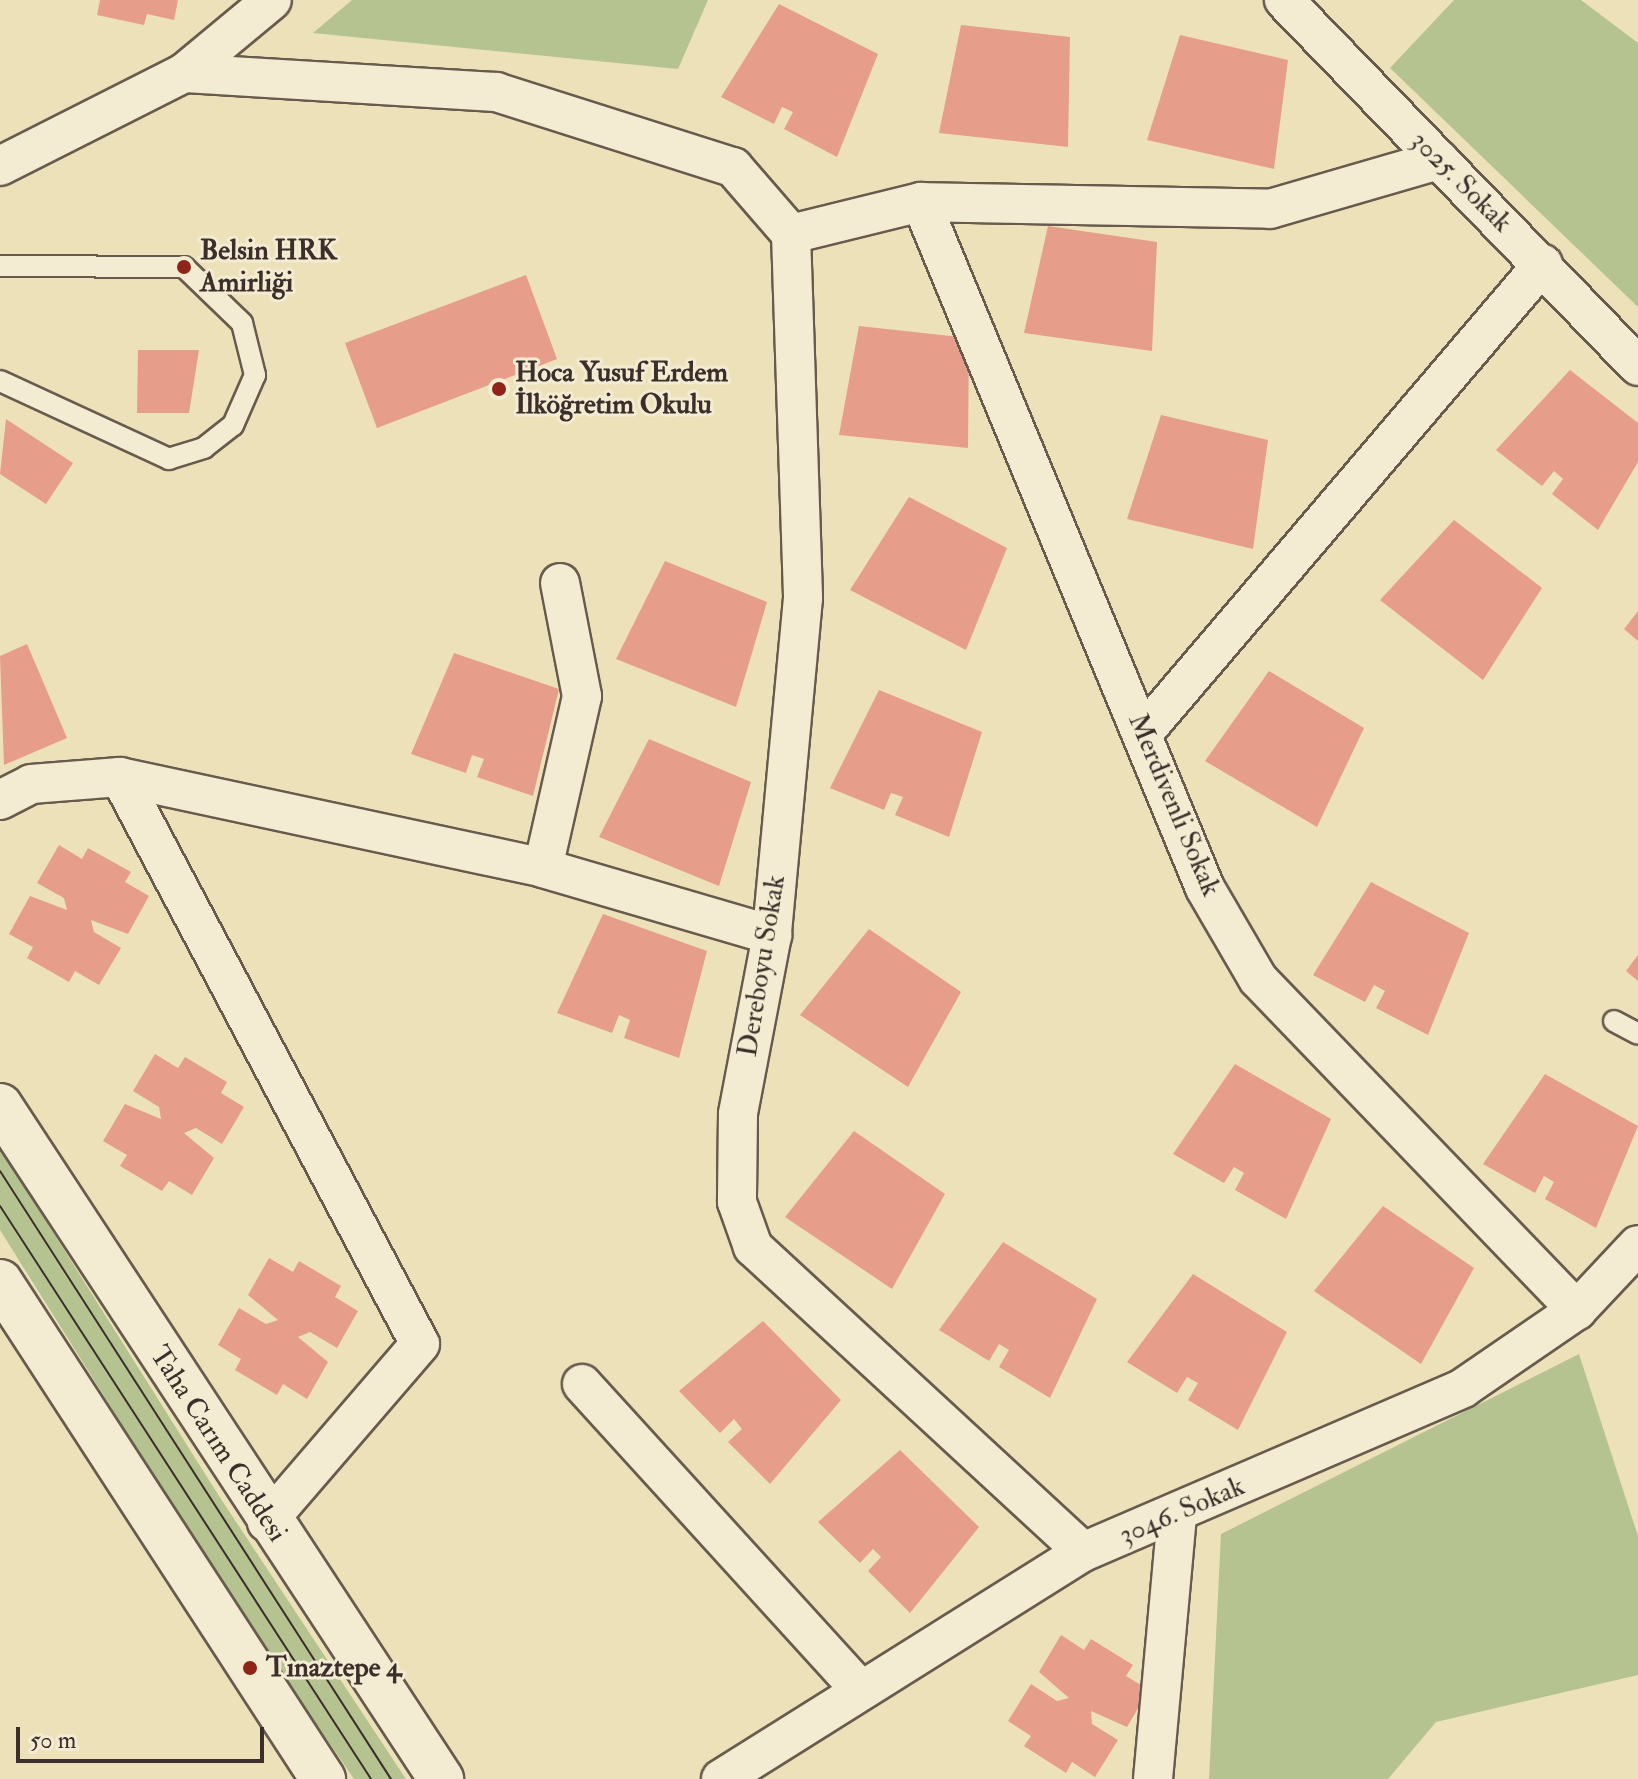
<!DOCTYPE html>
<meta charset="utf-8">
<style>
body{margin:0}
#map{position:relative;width:1638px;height:1779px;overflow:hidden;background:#ede1ba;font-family:"IM FELL Double Pica",serif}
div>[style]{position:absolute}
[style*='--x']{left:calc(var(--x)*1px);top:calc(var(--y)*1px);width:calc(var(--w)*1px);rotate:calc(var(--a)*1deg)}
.green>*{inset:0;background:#b5c391}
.building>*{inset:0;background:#e69e8a}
.roads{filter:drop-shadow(2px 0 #685b4e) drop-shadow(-2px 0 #685b4e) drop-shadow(0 2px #685b4e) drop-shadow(0 -2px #685b4e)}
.service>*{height:20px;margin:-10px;padding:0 10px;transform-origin:10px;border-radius:10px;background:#f3ecd2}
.minor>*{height:38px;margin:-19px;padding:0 19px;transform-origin:19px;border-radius:19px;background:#f3ecd2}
.secondary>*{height:44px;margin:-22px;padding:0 22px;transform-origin:22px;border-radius:22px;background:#f3ecd2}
.tram>*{height:2px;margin:-1px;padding:0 1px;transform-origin:1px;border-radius:1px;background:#3c2e2a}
.dots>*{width:22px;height:22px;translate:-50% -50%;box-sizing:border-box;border:4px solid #f3ecd2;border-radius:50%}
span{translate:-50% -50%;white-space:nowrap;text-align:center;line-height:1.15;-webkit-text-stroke:6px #f3ecd2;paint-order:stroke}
.street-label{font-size:28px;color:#3c2e2a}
.poi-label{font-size:28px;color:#3c2e2a;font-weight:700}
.left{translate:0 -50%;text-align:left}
.scale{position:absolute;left:16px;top:1727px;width:248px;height:36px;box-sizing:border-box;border:4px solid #3c2e2a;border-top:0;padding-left:10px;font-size:24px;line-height:28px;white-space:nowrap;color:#3c2e2a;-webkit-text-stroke:6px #f3ecd2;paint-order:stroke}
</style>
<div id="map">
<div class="green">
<i style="clip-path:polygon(352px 0,708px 0,678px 69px,313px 33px)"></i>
<i style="clip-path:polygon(1454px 0,1581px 0,1638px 43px,1638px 307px,1390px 68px)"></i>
<i style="clip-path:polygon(0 1148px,219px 1496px,406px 1779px,354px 1779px,231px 1599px,0 1230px)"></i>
<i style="clip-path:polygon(1579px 1354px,1638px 1536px,1638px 1675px,1436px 1722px,1388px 1779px,1209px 1779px,1221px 1534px)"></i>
</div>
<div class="building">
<i style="clip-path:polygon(100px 0,178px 0,174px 20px,147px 14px,144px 25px,97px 15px)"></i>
<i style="clip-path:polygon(779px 4px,878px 54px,837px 157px,784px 129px,793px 112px,782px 107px,774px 124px,721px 97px)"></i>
<i style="clip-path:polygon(961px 25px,1070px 37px,1068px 147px,939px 133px)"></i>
<i style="clip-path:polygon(1180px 35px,1288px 60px,1274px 169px,1147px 140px)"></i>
<i style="clip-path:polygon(1048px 226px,1157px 242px,1152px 351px,1024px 333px)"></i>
<i style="clip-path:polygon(526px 275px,557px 359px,377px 428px,345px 343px)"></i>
<i style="clip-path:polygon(859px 326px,969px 338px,968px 448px,839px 435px)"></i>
<i style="clip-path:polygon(138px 350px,199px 350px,189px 413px,137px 413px)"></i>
<i style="clip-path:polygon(1570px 370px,1638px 423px,1638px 462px,1598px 530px,1552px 494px,1563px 479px,1554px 471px,1542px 486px,1496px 450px)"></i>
<i style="clip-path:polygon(1161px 415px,1268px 440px,1253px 549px,1127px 519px)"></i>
<i style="clip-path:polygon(6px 419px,73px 463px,46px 504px,0 474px)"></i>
<i style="clip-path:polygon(909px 497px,1007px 548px,966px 650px,850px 590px)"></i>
<i style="clip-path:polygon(1454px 520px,1542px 588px,1483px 680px,1380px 600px)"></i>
<i style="clip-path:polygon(665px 561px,767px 602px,736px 707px,616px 659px)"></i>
<i style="clip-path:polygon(1638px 611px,1638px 641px,1624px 629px)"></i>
<i style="clip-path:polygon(27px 644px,67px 738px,4px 765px,0 656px)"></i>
<i style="clip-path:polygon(454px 653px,559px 689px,533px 796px,477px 777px,484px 759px,472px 755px,466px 773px,411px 754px)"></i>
<i style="clip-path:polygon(1269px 671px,1364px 728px,1317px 827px,1205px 761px)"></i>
<i style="clip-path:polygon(879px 690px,982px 732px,949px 837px,895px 815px,903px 797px,891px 793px,884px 810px,830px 788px)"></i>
<i style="clip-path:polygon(649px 739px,751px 782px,719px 886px,599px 837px)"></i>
<i style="clip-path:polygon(59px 845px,82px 859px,88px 848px,131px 872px,125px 882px,149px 896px,128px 934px,91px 920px,94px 932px,121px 948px,99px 985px,75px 971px,69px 982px,27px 958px,33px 947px,9px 934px,30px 896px,67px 910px,64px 898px,37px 883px)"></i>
<i style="clip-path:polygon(1371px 882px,1469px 933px,1428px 1035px,1376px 1008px,1385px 991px,1374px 985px,1365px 1002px,1313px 975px)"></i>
<i style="clip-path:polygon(603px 914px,707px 951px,679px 1058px,624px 1038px,630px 1020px,619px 1015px,612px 1033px,557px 1013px)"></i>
<i style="clip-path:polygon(869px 929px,961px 992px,908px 1087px,800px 1015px)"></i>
<i style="clip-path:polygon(1638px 955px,1638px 981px,1626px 971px)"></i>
<i style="clip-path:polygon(155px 1054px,178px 1068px,185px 1057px,227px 1082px,221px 1093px,244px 1107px,222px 1144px,196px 1128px,184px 1133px,214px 1158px,192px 1195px,169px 1181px,162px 1191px,120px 1166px,127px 1155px,103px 1141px,125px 1104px,161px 1119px,159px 1107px,133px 1091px)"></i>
<i style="clip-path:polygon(1235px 1064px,1331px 1119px,1286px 1219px,1235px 1190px,1244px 1173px,1234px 1167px,1224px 1183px,1173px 1154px)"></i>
<i style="clip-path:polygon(1545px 1074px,1638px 1126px,1596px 1228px,1545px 1199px,1554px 1182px,1544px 1176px,1535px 1193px,1483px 1164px)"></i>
<i style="clip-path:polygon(854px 1131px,945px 1194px,892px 1289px,785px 1217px)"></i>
<i style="clip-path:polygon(1383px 1206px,1474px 1268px,1421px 1364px,1314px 1291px)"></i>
<i style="clip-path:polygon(1003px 1242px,1097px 1299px,1050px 1398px,999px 1367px,1009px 1350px,999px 1344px,989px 1361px,939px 1330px)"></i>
<i style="clip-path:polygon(269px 1258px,293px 1272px,299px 1261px,341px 1286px,335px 1297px,358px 1311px,337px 1348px,310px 1332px,298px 1337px,328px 1362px,307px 1399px,283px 1384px,277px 1395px,235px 1370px,241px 1359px,218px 1345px,239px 1308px,266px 1324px,278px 1320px,248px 1295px)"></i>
<i style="clip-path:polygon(1193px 1274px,1287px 1332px,1238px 1430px,1188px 1400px,1198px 1383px,1187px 1377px,1177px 1393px,1127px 1362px)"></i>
<i style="clip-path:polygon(763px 1321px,841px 1400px,770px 1484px,728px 1442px,742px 1429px,734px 1419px,720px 1433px,679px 1391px)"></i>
<i style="clip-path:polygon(900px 1450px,979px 1527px,910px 1613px,868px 1571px,881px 1557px,873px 1549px,860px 1563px,818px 1522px)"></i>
<i style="clip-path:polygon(1061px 1635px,1084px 1650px,1091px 1639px,1133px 1665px,1126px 1676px,1149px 1690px,1127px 1727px,1091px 1711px,1092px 1724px,1118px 1740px,1095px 1777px,1072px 1762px,1066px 1773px,1024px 1746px,1031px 1736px,1008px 1721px,1031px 1684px,1057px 1701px,1069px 1698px,1039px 1672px)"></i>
</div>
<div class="roads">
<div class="service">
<i style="--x:0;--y:266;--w:184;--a:0.3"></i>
<i style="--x:184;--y:267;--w:81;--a:44"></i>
<i style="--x:242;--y:323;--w:54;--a:76"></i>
<i style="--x:255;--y:375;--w:55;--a:113.7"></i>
<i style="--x:233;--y:425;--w:37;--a:142"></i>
<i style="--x:204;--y:448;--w:37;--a:163"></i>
<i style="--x:169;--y:459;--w:186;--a:-155.2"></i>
<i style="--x:1614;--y:1021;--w:27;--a:28"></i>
</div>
<div class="minor">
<i style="--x:1284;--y:0;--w:509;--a:45.95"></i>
<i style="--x:184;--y:73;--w:313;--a:3.5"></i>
<i style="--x:496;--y:92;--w:249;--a:17.6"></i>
<i style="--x:733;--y:167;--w:89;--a:49.1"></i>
<i style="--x:791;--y:234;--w:134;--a:-13.8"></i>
<i style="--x:921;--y:202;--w:349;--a:1.1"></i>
<i style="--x:1270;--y:209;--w:176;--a:-16.2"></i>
<i style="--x:0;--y:166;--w:206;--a:-26.8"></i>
<i style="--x:184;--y:73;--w:114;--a:-39.7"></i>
<i style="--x:921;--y:202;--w:742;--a:67.51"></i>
<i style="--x:1205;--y:888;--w:105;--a:59.8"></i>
<i style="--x:1258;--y:979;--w:460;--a:46.1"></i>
<i style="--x:791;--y:234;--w:364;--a:88.1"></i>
<i style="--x:803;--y:598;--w:338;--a:95.3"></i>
<i style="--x:772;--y:935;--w:182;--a:100.8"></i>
<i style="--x:738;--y:1114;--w:88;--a:90.7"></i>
<i style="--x:737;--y:1202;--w:48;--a:70.4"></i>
<i style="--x:753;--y:1247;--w:449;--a:42.7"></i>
<i style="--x:1144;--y:732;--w:615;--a:-49.55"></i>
<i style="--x:120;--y:777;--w:641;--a:62.12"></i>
<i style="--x:420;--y:1344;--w:235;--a:130.7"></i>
<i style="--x:0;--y:800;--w:35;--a:-27"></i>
<i style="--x:31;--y:784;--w:89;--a:-4.5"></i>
<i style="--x:120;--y:777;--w:433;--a:12.1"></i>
<i style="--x:543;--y:868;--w:239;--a:16.3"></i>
<i style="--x:543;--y:868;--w:176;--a:-77.2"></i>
<i style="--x:582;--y:696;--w:115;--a:-101"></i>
<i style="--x:582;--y:1384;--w:410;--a:47.7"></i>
<i style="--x:721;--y:1779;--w:427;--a:-32.1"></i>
<i style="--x:1083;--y:1552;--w:414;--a:-23.3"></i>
<i style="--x:1463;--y:1388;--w:138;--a:-34.4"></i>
<i style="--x:1577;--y:1310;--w:89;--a:-46.8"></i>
<i style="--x:1153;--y:1779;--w:266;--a:-84.8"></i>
</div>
<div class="secondary">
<i style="--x:0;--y:1106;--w:805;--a:56.76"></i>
<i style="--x:0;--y:1282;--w:593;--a:56.98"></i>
</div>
</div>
<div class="tram">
<i style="--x:0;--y:1171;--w:723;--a:57.26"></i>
<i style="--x:0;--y:1206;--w:683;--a:57.08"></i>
</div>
<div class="dots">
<i style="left:184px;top:267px;background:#8f2418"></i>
<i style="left:499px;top:389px;background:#8f2418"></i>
<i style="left:250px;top:1668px;background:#8f2418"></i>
</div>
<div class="street-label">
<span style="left:1461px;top:182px;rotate:45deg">3025. Sokak</span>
<span style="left:1174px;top:805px;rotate:67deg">Merdivenli Sokak</span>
<span style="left:762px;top:966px;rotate:-81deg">Dereboyu Sokak</span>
<span style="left:218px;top:1444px;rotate:57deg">Taha Carım Caddesi</span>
<span style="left:1182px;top:1511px;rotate:-23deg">3046. Sokak</span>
</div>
<div class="poi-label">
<span class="left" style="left:200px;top:267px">Belsin HRK<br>Amirliği</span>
<span class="left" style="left:515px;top:389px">Hoca Yusuf Erdem<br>İlköğretim Okulu</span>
<span class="left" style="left:266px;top:1668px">Tınaztepe 4</span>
</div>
<div class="scale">50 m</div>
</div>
